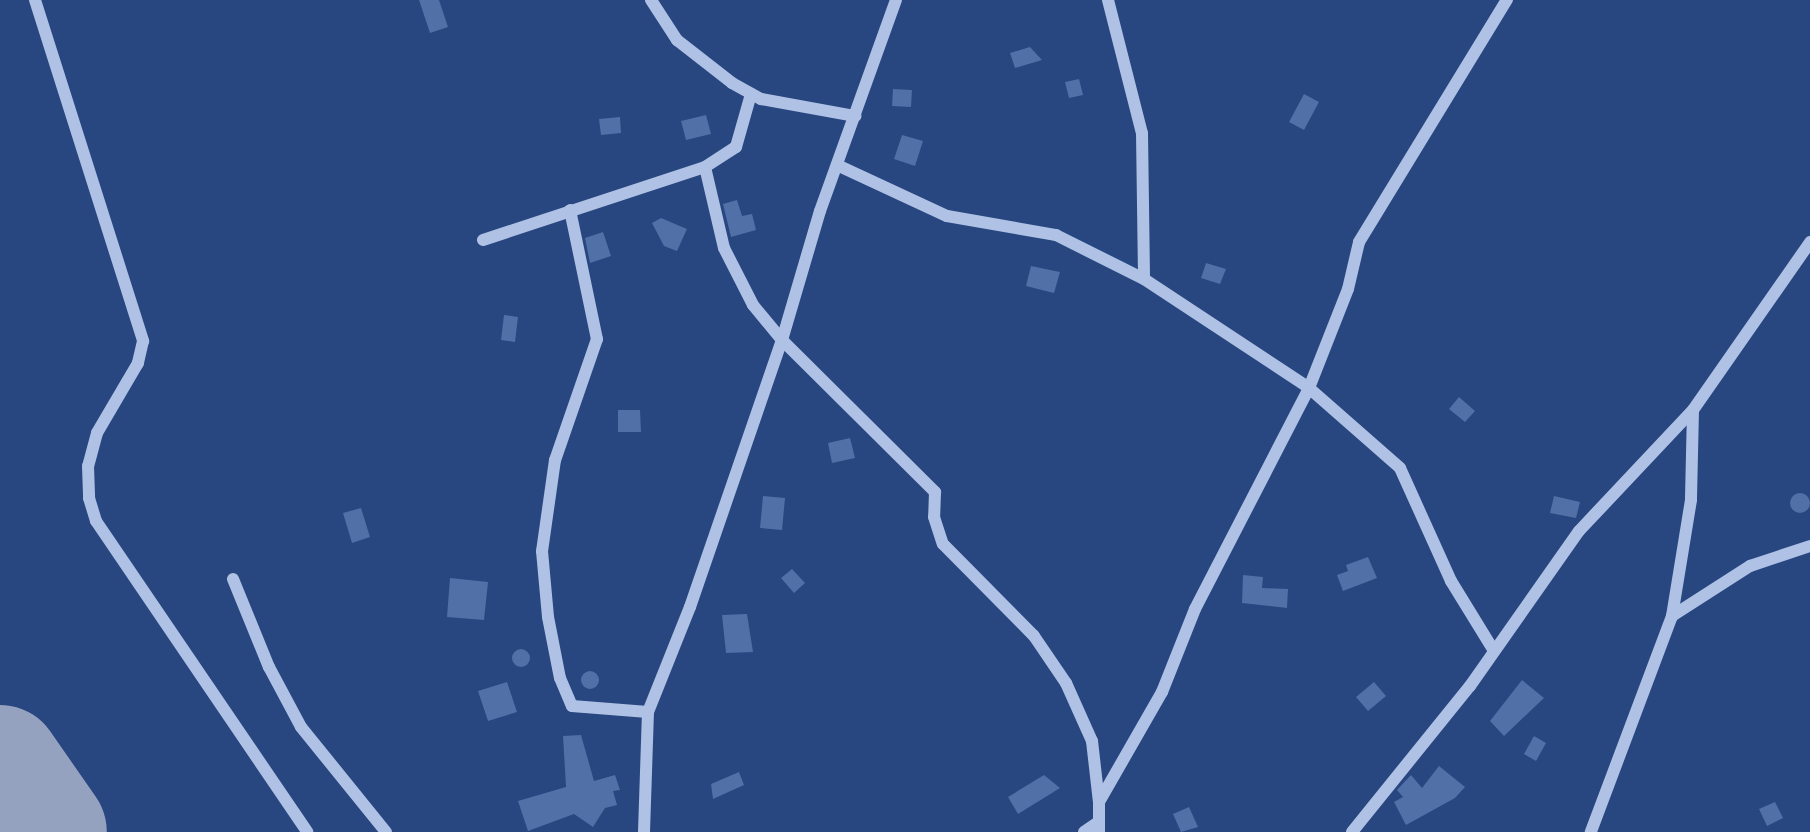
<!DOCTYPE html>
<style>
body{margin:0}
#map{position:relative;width:1810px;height:832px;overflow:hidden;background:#28467f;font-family:Lato,sans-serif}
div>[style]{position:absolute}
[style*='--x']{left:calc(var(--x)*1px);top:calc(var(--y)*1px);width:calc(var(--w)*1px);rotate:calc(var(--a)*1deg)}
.runway>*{height:122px;margin:-61px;padding:0 61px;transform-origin:61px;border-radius:61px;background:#94a2bf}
.building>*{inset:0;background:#5170a7}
.round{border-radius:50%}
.minor>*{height:12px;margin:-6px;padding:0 6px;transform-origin:6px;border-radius:6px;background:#afc2e5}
span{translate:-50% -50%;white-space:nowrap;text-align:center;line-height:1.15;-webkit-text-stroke:5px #28467f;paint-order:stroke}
</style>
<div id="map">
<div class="runway">
<i style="--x:0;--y:766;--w:80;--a:55.1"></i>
</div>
<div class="building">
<i style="clip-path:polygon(419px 0,439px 0,448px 27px,430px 33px)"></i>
<i style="clip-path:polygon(1030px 47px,1042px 60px,1015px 68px,1010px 53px)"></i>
<i style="clip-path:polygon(1079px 79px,1083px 95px,1069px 98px,1065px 82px)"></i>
<i style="clip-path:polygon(893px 89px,912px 90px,911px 107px,892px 106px)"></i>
<i style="clip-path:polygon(1304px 94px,1319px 102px,1304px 130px,1289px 122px)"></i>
<i style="clip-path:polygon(706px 115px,711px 134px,686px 140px,681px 121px)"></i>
<i style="clip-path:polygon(620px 117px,621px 133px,601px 135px,599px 119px)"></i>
<i style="clip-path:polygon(902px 135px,923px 141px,915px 166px,894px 159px)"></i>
<i style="clip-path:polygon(737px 200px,742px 216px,752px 214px,756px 230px,731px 237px,723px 204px)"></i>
<i style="clip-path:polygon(661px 218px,687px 229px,677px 251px,664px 246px,652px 223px)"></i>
<i style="clip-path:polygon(603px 232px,611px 256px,590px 263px,585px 238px)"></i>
<i style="clip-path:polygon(1206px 263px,1226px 269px,1220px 284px,1201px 278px)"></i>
<i style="clip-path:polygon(1031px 266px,1060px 272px,1054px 293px,1026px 286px)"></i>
<i style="clip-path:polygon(504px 315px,518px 317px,515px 342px,501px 340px)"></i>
<i style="clip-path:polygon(1459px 397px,1475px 411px,1465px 422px,1449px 409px)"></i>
<i style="clip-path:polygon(618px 410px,640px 410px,641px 432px,618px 432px)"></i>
<i style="clip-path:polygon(850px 438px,855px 458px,832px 463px,828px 443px)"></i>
<i class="round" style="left:1790px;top:493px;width:20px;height:20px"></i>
<i style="clip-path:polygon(763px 496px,785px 498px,782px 530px,760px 528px)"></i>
<i style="clip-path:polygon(1554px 496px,1580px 502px,1576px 518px,1550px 513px)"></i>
<i style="clip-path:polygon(361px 508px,370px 537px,352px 543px,343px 513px)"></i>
<i style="clip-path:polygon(1368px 557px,1377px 578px,1343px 591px,1337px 575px,1348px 571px,1346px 565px)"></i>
<i style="clip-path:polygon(792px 569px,805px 583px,794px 593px,781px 578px)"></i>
<i style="clip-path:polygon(1243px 575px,1263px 577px,1262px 588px,1288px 589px,1287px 608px,1242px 603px)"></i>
<i style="clip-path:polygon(450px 578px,488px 582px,484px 620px,447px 617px)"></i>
<i style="clip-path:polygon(747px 614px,753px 652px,726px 653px,722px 615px)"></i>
<i class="round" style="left:512px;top:649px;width:18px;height:18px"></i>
<i class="round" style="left:581px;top:671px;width:18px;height:18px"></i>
<i style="clip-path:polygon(1522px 680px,1544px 698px,1504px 736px,1490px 721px)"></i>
<i style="clip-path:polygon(507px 682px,517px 712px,488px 721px,478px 691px)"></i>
<i style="clip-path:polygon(1374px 682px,1386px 696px,1368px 711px,1356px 697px)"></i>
<i style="clip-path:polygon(581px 735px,594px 781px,615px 775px,620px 790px,613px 791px,617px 805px,605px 808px,593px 827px,574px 814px,528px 831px,518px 801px,566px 787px,563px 736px)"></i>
<i style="clip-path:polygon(1534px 736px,1546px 743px,1536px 761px,1524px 754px)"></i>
<i style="clip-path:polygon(1439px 766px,1465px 787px,1455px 798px,1406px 825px,1394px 802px,1403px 797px,1397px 790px,1411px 775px,1422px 788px)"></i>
<i style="clip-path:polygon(739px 772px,744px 785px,713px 799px,711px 784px)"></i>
<i style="clip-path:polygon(1044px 775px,1060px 788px,1018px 814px,1008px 797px)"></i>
<i style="clip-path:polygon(1775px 802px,1783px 818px,1767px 826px,1759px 809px)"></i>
<i style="clip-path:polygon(1189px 807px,1198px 827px,1181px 832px,1173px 814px)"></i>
</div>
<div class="minor">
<i style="--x:35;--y:0;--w:358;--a:72.4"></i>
<i style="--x:143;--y:341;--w:23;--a:103"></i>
<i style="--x:138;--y:363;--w:81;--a:120.4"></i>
<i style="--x:97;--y:433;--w:34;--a:105"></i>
<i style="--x:88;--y:466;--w:32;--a:88"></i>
<i style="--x:89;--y:498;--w:24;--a:73"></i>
<i style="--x:96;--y:521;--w:376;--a:55.8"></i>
<i style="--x:651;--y:0;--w:48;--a:57"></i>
<i style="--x:677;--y:40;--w:70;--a:38"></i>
<i style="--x:732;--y:83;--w:33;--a:29"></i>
<i style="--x:761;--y:99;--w:96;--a:10.3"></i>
<i style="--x:1108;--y:0;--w:137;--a:75.7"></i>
<i style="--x:1142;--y:133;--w:146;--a:89.2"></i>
<i style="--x:837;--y:165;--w:121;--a:24.9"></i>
<i style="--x:947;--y:216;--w:111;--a:9.9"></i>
<i style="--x:1056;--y:235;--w:98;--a:26.6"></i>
<i style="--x:1144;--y:279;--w:198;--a:33.4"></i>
<i style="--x:1309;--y:388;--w:121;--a:41.3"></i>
<i style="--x:1400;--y:468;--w:124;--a:65.7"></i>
<i style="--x:1451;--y:581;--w:82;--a:58.4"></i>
<i style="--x:705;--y:167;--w:83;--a:76.8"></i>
<i style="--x:724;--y:248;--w:64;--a:63"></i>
<i style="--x:753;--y:305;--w:45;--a:50.4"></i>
<i style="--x:782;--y:340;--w:216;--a:44.8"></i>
<i style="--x:935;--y:492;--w:25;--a:92"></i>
<i style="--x:934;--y:517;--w:28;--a:72"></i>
<i style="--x:943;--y:544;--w:129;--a:45.3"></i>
<i style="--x:1034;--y:636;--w:57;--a:55.8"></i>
<i style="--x:1066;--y:683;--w:64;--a:65.9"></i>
<i style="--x:1092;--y:741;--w:61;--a:83.5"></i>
<i style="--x:570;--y:210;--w:132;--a:78.2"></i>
<i style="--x:597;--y:339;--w:128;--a:109.1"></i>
<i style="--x:555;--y:460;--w:92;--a:98.1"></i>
<i style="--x:542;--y:551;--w:66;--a:84.8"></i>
<i style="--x:548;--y:617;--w:62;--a:78.9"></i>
<i style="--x:560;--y:678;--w:30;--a:67"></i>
<i style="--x:572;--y:706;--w:76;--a:4.5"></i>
<i style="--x:483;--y:240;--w:234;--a:-18.2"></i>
<i style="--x:705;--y:167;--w:37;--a:-33"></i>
<i style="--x:736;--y:147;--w:55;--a:-74.2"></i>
<i style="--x:1693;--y:410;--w:205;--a:-55.1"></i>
<i style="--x:233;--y:579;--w:95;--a:67.8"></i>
<i style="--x:269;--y:667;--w:68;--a:61.9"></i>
<i style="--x:301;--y:727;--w:135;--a:51"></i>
<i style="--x:1672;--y:616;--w:93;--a:-32.7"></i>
<i style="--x:1750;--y:566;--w:63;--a:-18.4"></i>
<i style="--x:644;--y:832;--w:120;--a:-88.1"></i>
<i style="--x:648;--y:712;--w:113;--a:-68.2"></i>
<i style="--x:690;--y:607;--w:282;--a:-71"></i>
<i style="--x:782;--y:340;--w:134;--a:-73.6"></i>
<i style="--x:820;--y:211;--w:224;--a:-70.2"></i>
<i style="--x:1084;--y:832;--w:16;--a:-35"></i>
<i style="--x:1099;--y:832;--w:30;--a:-90"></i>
<i style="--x:1099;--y:802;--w:127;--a:-60.2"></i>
<i style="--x:1162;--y:692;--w:89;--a:-68.3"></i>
<i style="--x:1195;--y:609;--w:249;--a:-62.7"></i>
<i style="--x:1309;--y:388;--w:106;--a:-68.5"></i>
<i style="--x:1348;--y:289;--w:48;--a:-76.8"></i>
<i style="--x:1359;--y:242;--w:284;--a:-58.6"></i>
<i style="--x:1352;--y:832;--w:188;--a:-51.1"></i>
<i style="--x:1470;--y:686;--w:189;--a:-54.9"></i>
<i style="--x:1579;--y:531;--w:166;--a:-46.7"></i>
<i style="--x:1693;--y:410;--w:90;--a:91.3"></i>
<i style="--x:1691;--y:500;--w:118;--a:99.3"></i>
<i style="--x:1672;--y:616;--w:231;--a:110.6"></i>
</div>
</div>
